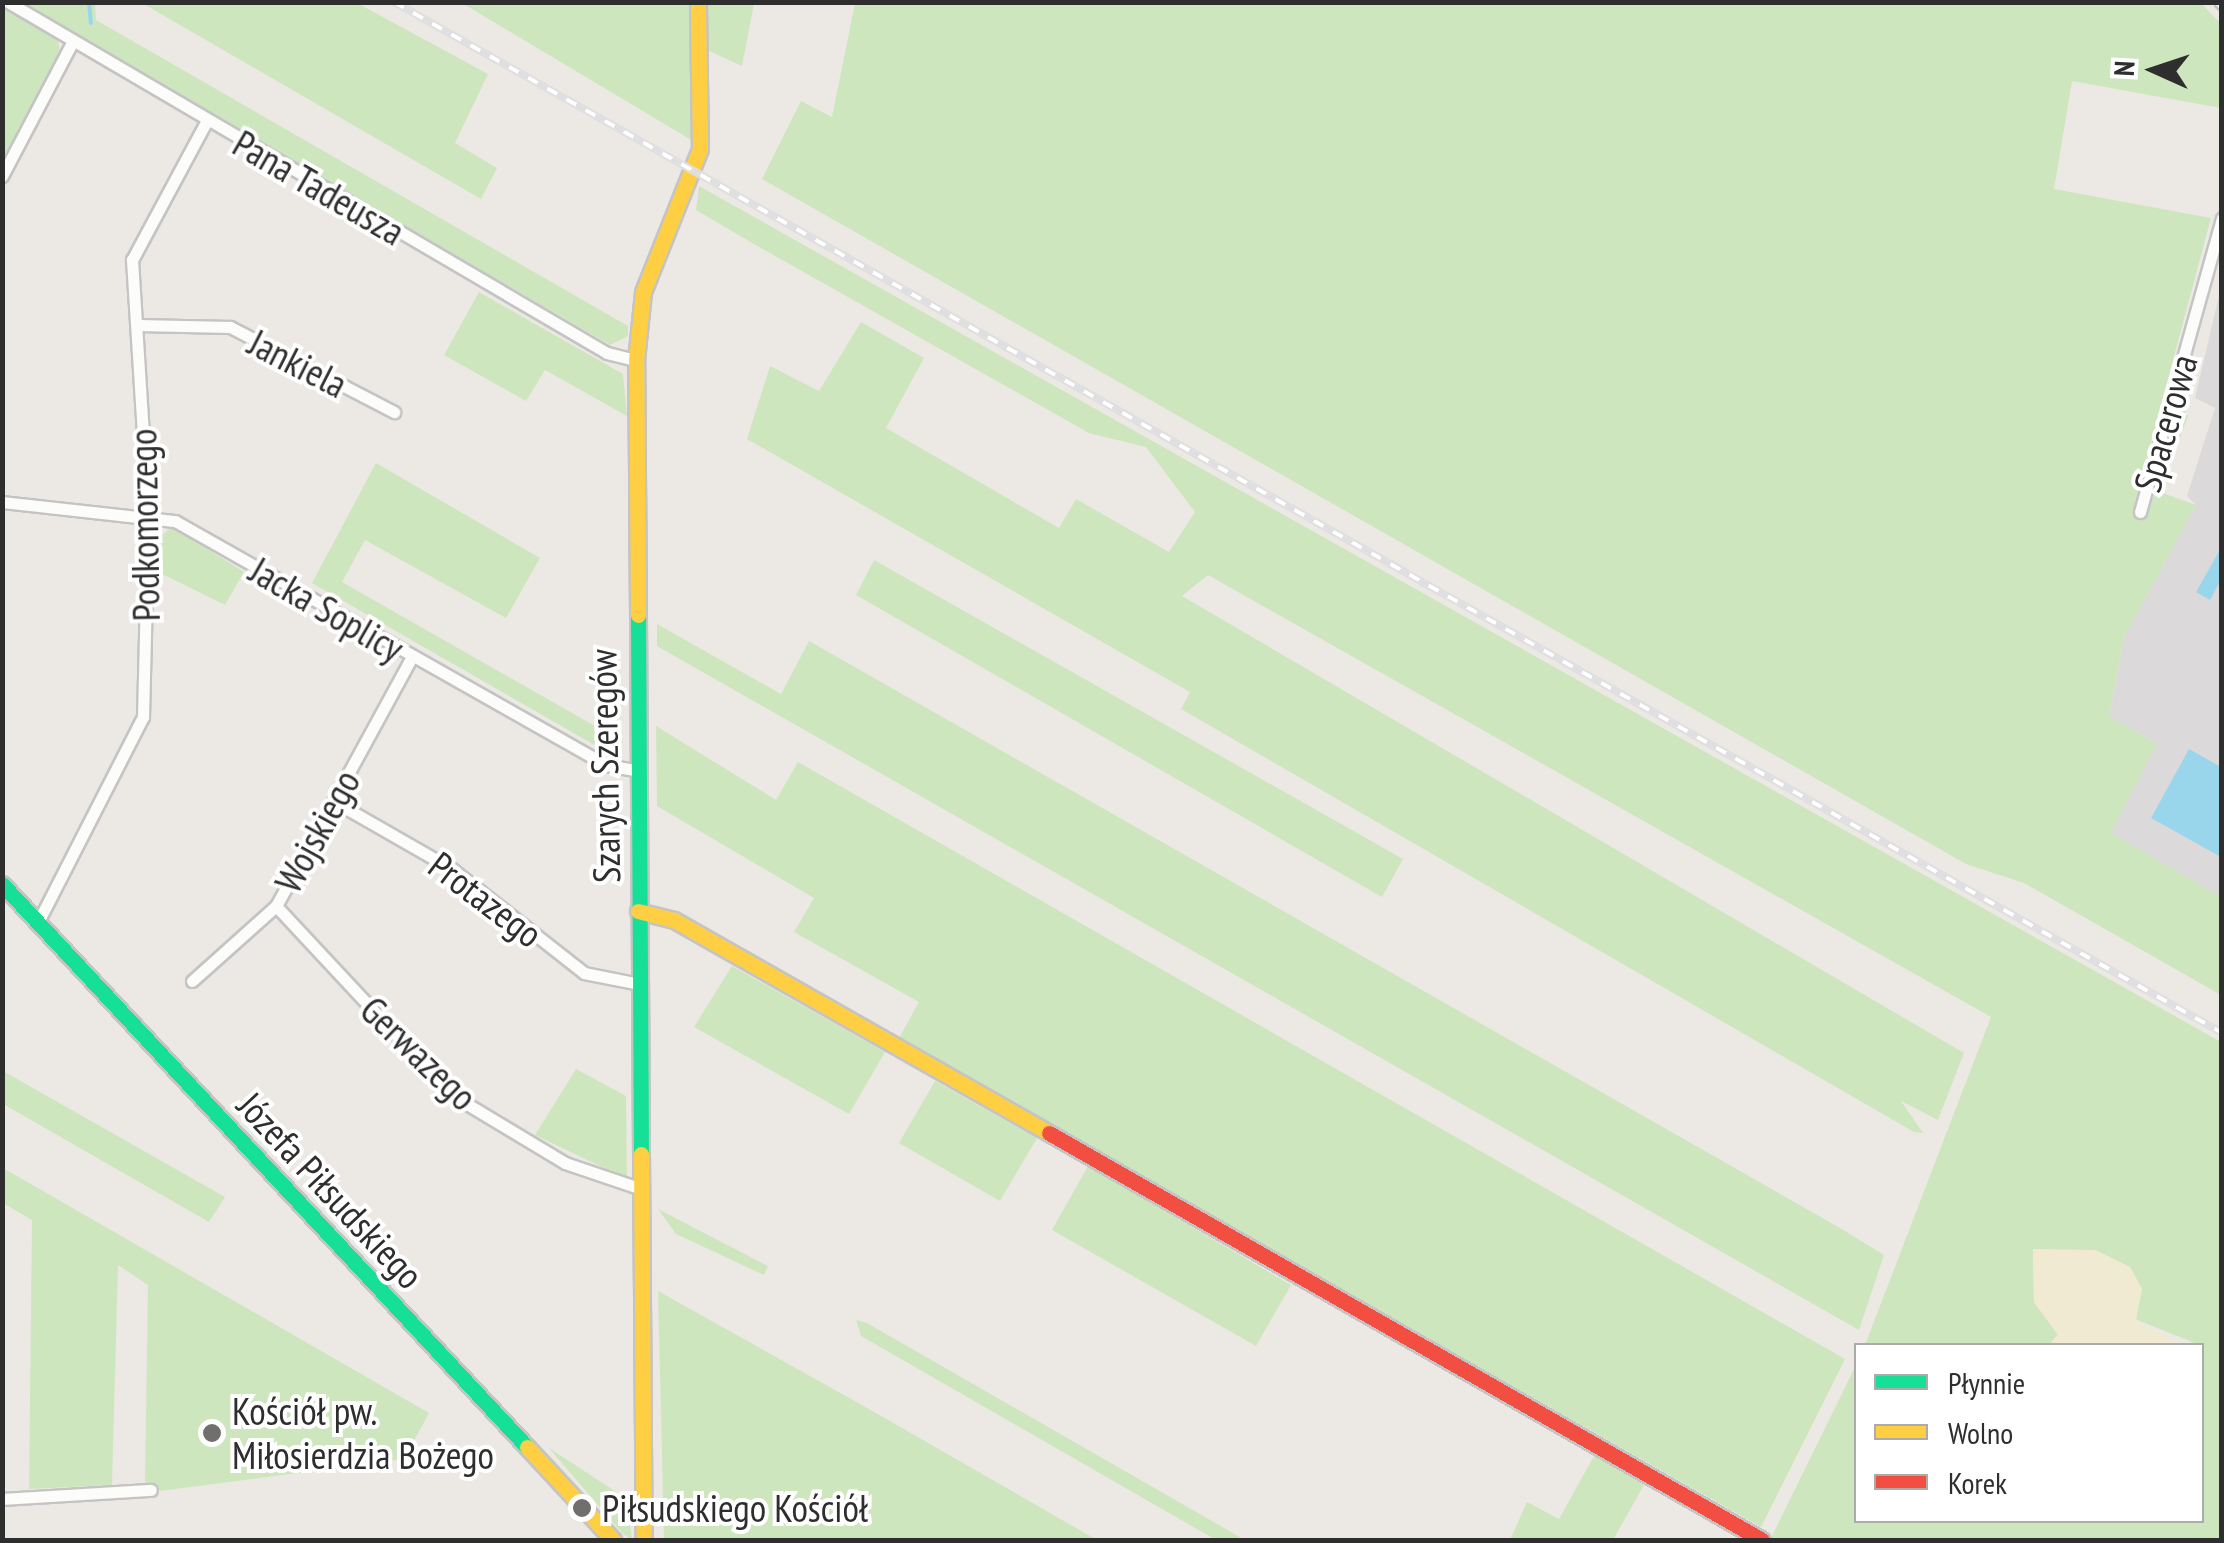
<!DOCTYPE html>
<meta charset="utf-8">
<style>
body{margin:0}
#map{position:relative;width:2224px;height:1543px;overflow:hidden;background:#ece8e4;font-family:"PT Sans Narrow",sans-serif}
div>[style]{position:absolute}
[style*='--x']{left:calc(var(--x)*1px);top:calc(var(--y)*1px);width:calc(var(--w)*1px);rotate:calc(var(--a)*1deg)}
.industrial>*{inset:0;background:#dcd9db}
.green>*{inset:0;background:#cee6be}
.sand>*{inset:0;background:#f0ead3}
.water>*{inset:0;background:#99d6ec}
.stream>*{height:4px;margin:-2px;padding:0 2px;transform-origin:2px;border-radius:2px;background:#99d6ec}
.roads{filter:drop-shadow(2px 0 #c5c4c5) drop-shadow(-2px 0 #c5c4c5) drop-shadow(0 2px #c5c4c5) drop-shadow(0 -2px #c5c4c5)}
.street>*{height:11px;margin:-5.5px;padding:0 5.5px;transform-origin:5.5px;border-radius:5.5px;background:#fcfcfb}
.fast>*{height:15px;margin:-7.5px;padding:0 7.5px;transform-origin:7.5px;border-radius:7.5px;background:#16e098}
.slow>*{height:15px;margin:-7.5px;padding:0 7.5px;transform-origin:7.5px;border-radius:7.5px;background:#ffcf43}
.jam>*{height:15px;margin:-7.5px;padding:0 7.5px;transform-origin:7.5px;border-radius:7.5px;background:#f24e42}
.rail>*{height:8px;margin-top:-4px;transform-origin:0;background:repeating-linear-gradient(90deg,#fff 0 11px,#dfdfe1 0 22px);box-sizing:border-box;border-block:2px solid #dfdfe1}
.dots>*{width:28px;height:28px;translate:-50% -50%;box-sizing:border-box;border:5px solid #fff;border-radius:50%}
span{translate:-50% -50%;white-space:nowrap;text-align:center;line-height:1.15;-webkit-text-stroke:8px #fff;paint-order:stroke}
.street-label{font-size:38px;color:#2e2e2e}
.poi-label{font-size:38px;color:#2e2e2e}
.left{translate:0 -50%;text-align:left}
.frame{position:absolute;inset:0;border:5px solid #2e2e2e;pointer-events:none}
.legend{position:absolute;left:1854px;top:1343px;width:350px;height:180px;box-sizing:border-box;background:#fff;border:2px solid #ababab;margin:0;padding:12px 18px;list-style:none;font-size:30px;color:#2e2e2e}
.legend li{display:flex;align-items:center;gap:20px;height:50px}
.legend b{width:50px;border:2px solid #ababab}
.north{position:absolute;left:2104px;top:20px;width:100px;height:100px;-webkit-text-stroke:8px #fff;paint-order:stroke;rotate:273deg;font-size:28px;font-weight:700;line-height:40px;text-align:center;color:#2e2e2e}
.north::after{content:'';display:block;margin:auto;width:35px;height:45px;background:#2e2e2e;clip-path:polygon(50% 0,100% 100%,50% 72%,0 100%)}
</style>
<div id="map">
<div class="industrial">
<i style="clip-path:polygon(2221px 287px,2221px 897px,2110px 833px,2157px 743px,2109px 717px,2124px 637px,2196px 505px,2187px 496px,2215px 408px,2195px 398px)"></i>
</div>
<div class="green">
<i style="clip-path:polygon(495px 2px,691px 3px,693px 141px,462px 3px)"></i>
<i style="clip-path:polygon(21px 3px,95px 3px,96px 20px,628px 326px,628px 336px,610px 345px)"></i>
<i style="clip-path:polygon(142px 3px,357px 3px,488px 74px,455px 143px,497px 168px,481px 199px)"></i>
<i style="clip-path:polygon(706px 3px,754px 3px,742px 66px,705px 49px)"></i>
<i style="clip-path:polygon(855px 3px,2201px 3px,2221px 24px,2221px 108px,2072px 81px,2054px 189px,2211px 218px,2134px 506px,2143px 516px,2157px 491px,2196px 505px,2124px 637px,2109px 717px,2157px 743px,2111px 833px,2221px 897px,2221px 995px,2024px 883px,1966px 864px,762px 179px,801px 101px,832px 117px)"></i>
<i style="clip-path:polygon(3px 7px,58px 40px,60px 51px,3px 167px)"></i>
<i style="clip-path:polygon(699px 186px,2221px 1042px,2221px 1540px,1770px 1540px,1856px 1365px,1856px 1520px,2202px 1520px,2202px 1346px,2135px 1319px,2142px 1290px,2130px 1267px,2095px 1250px,2033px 1250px,2034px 1302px,2058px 1335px,2049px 1345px,1865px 1345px,1991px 1017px,1208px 575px,1182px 596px,1964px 1053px,1938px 1120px,1901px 1101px,1923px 1133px,1914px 1132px,1181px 709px,1190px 692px,747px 439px,770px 366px,819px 391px,861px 322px,924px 358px,886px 428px,1059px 528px,1076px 499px,1169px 552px,1195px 512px,1146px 447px,1089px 433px,754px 244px,696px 210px)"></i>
<i style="clip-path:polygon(479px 292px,623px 374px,627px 416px,545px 370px,526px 401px,444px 355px)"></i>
<i style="clip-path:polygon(2183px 408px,2188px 416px,2165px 477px,2158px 468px)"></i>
<i style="clip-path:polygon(376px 463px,540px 558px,506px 618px,365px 540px,342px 582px,623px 742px,618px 749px,605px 751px,312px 583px)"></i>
<i style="clip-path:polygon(172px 527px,244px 572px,225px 605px,158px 572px,157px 539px)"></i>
<i style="clip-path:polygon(874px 560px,1403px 859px,1382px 897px,856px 595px)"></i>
<i style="clip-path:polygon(657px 624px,781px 694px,809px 641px,1840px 1228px,1884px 1255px,1859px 1330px,657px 646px)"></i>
<i style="clip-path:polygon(656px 726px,776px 800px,798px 762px,1845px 1359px,1761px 1527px,899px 1038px,919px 1002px,794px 932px,814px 898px,657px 806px)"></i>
<i style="clip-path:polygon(732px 966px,885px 1052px,849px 1114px,694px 1027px)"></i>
<i style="clip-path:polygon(576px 1069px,626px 1096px,627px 1179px,535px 1135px)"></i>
<i style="clip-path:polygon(3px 1071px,225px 1197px,209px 1222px,3px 1104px)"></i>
<i style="clip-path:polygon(935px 1081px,1037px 1138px,1000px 1201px,899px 1143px)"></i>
<i style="clip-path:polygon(1088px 1166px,1291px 1285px,1256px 1346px,1052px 1230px)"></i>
<i style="clip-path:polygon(3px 1168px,429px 1413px,404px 1459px,160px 1491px,145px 1483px,148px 1285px,118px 1265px,112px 1485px,29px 1489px,32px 1220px,3px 1203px)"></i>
<i style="clip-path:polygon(658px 1209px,768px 1266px,764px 1275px,676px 1234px)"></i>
<i style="clip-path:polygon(658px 1291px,869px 1409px,1097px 1540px,664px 1540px)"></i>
<i style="clip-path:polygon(856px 1320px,867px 1323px,1245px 1540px,1216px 1540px,861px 1336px)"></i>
<i style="clip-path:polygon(549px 1448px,627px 1499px,632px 1540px,622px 1533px)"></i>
<i style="clip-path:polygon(1594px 1456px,1644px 1485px,1613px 1540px,1510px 1540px,1527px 1502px,1559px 1519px)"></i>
</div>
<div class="sand">
<i style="clip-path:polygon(2033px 1249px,2095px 1250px,2130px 1267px,2142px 1289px,2136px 1320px,2182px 1345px,2049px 1345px,2058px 1334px,2034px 1302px)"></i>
</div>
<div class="water">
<i style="clip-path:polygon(2221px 548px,2221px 580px,2210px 600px,2196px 592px)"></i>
<i style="clip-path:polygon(2189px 749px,2221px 767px,2221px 857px,2151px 818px)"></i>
</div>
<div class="stream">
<i style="--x:89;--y:2;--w:21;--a:85"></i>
</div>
<div class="roads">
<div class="street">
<i style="--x:8;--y:2;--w:694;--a:30.37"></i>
<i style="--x:607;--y:353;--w:30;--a:14"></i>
<i style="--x:2221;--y:2;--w:1;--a:45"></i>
<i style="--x:2;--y:176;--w:153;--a:-62.3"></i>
<i style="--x:138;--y:325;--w:92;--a:1.2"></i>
<i style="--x:230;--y:327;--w:185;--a:27.4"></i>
<i style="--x:2;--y:502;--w:174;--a:6.3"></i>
<i style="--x:175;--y:521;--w:495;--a:29.5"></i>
<i style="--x:606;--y:765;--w:29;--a:10"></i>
<i style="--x:2140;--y:512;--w:305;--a:-74.4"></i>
<i style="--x:335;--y:802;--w:135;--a:29.8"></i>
<i style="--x:452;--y:869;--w:168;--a:38.2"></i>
<i style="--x:584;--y:973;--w:56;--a:11.3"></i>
<i style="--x:276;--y:906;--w:258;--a:47"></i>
<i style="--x:452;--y:1095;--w:132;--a:31"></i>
<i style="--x:565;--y:1163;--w:81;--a:18.7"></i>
<i style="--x:38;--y:922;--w:230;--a:-62.9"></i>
<i style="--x:143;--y:717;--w:203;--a:-88.6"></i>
<i style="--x:148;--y:514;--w:255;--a:-93.6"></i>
<i style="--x:132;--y:260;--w:157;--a:-61.8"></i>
<i style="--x:192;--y:981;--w:113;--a:-41.8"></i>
<i style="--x:276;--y:906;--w:284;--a:-61.4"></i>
<i style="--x:2;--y:1499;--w:149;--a:-3.5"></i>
</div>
<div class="fast">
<i style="--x:638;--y:615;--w:539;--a:89.68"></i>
<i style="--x:2;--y:884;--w:770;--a:47"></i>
</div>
<div class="slow">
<i style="--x:638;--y:615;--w:255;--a:-90.4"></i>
<i style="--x:636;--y:360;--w:68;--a:-84.1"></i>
<i style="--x:643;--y:292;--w:154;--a:-68.3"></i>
<i style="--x:700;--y:149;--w:147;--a:-90.8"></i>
<i style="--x:638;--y:911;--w:37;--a:14"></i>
<i style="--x:674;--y:920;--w:431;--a:29.6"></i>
<i style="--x:641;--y:1154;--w:386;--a:89.6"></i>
<i style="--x:527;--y:1447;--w:127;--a:47.2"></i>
</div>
<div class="jam">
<i style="--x:1049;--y:1133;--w:821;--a:29.72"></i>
</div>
</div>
<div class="rail">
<i style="--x:394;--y:2;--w:2099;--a:29.42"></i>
</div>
<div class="dots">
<i style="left:212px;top:1433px;background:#706f6e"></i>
<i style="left:582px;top:1508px;background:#706f6e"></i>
</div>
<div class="street-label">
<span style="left:319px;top:187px;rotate:30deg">Pana Tadeusza</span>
<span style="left:298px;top:363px;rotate:27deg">Jankiela</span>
<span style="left:2165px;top:423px;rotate:-74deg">Spacerowa</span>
<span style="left:144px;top:525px;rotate:-91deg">Podkomorzego</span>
<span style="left:327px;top:609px;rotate:30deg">Jacka Soplicy</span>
<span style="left:604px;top:766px;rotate:-91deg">Szarych Szeregów</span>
<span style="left:317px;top:831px;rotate:-61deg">Wojskiego</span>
<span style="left:486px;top:899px;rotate:37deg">Protazego</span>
<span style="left:419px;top:1053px;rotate:44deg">Gerwazego</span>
<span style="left:331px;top:1190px;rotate:47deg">Józefa Piłsudskiego</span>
</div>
<div class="poi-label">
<span class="left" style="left:232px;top:1433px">Kościół pw.<br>Miłosierdzia Bożego</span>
<span class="left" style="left:602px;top:1508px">Piłsudskiego Kościół</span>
</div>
<div class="frame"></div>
<ul class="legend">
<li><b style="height:12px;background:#16e098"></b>Płynnie</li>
<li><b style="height:12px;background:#ffcf43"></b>Wolno</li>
<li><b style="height:12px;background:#f24e42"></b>Korek</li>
</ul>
<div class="north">N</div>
</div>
